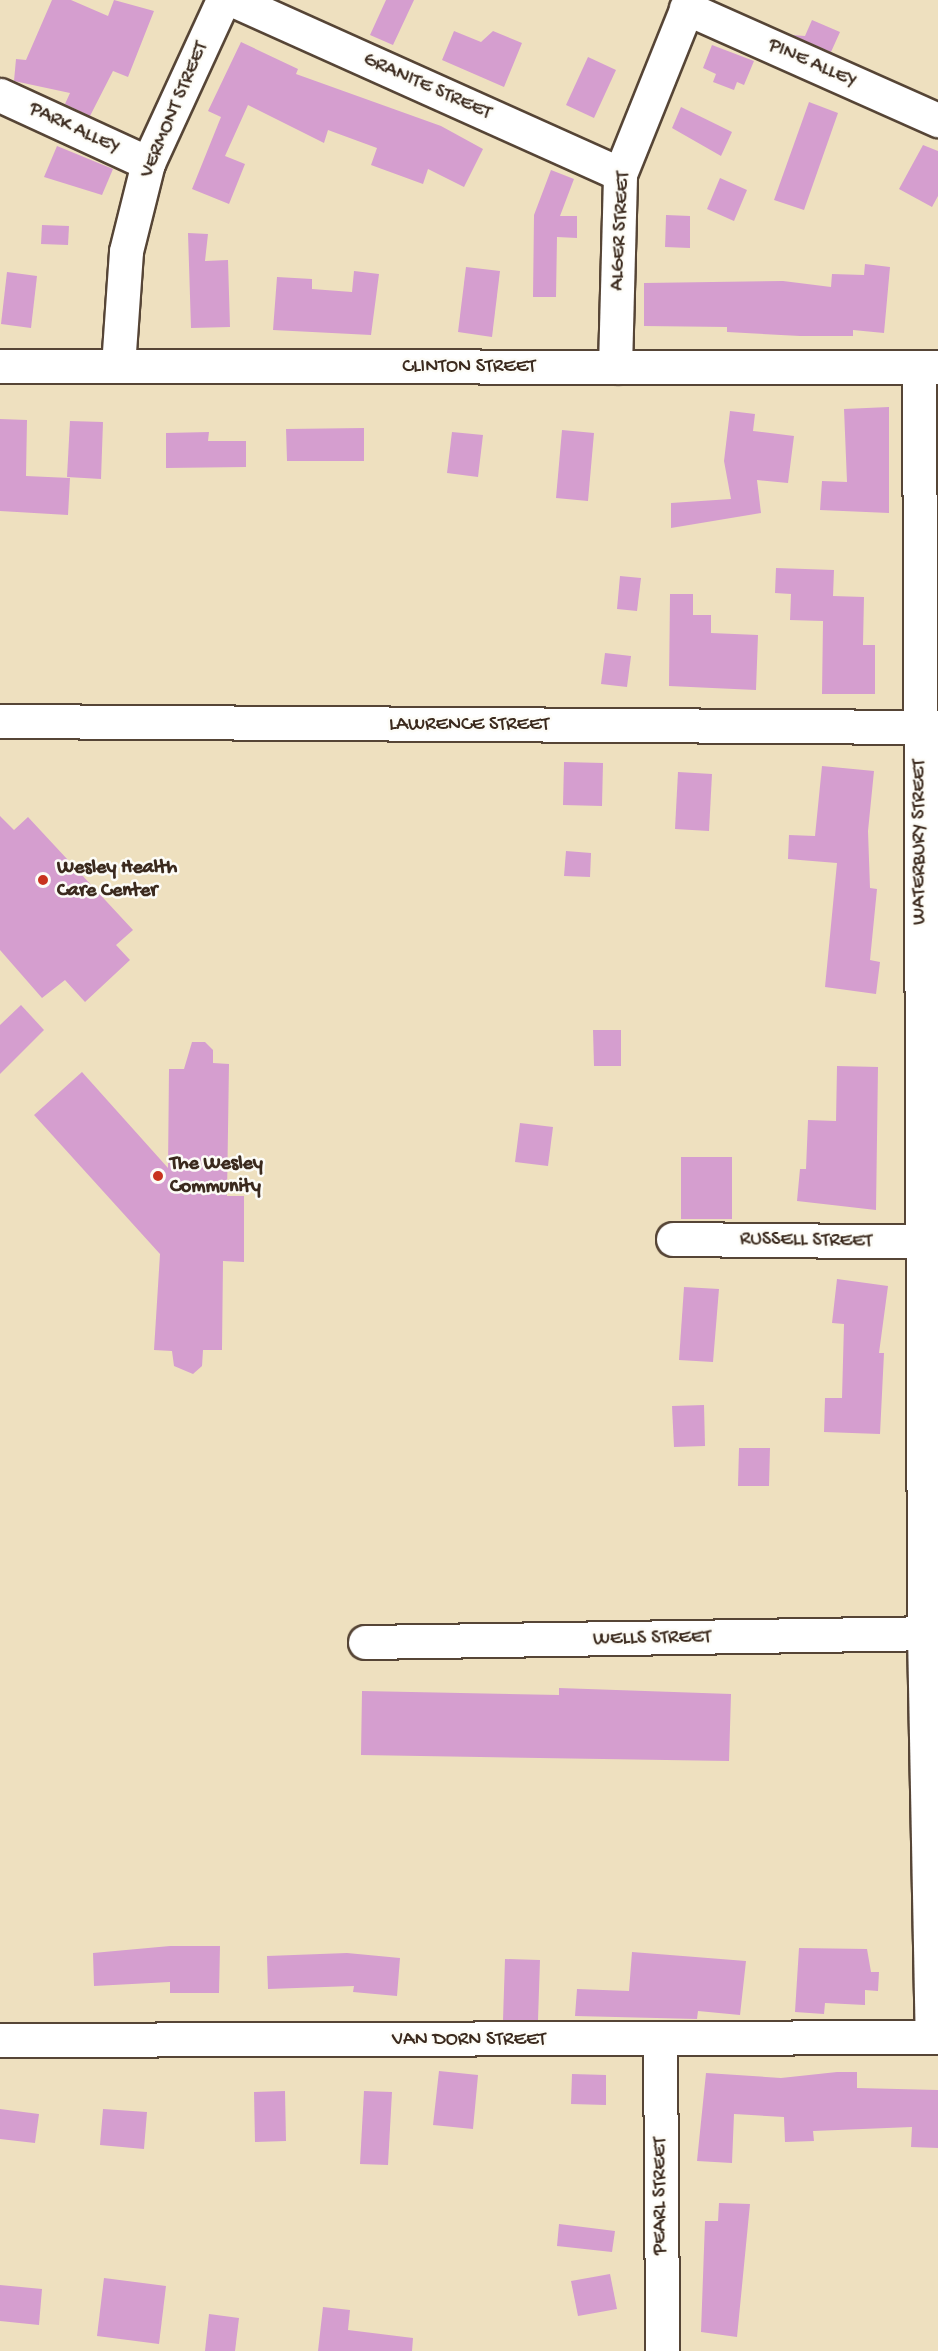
<!DOCTYPE html>
<style>
body{margin:0}
#map{position:relative;width:938px;height:2351px;overflow:hidden;background:#eee0bf;font-family:"Gochi Hand",sans-serif}
div>[style]{position:absolute}
[style*='--x']{left:calc(var(--x)*1px);top:calc(var(--y)*1px);width:calc(var(--w)*1px);rotate:calc(var(--a)*1deg)}
.building>*{inset:0;background:#d59ecf}
.roads{filter:drop-shadow(2px 0 #564536) drop-shadow(-2px 0 #564536) drop-shadow(0 2px #564536) drop-shadow(0 -2px #564536)}
.minor>*{height:33px;margin:-16.5px;padding:0 16.5px;transform-origin:16.5px;border-radius:16.5px;background:#fff}
.dots>*{width:16px;height:16px;translate:-50% -50%;box-sizing:border-box;border:3px solid #fdfcf7;border-radius:50%}
span{translate:-50% -50%;white-space:nowrap;text-align:center;line-height:1.15;-webkit-text-stroke:5px #fdfcf7;paint-order:stroke}
.street-label{font-size:20px;color:#3b2a1e}
.poi-label{font-size:20px;color:#3b2a1e;font-weight:700}
.left{translate:0 -50%;text-align:left}
</style>
<div id="map">
<div class="building">
<i style="clip-path:polygon(52px 0,71px 0,108px 16px,114px 0,154px 11px,128px 77px,113px 71px,90px 116px,65px 104px,70px 93px,14px 81px,16px 59px,26px 60px)"></i>
<i style="clip-path:polygon(386px 0,414px 0,393px 45px,370px 35px)"></i>
<i style="clip-path:polygon(812px 20px,840px 32px,831px 52px,792px 35px,805px 36px)"></i>
<i style="clip-path:polygon(454px 31px,481px 42px,493px 31px,522px 43px,504px 87px,442px 60px)"></i>
<i style="clip-path:polygon(241px 42px,298px 69px,296px 74px,441px 126px,483px 149px,464px 187px,428px 169px,423px 184px,371px 165px,377px 148px,328px 130px,324px 143px,248px 105px,225px 156px,245px 164px,229px 204px,192px 189px,221px 117px,208px 111px)"></i>
<i style="clip-path:polygon(712px 45px,754px 61px,744px 85px,737px 82px,734px 90px,713px 82px,716px 74px,703px 68px)"></i>
<i style="clip-path:polygon(588px 57px,616px 70px,594px 118px,566px 105px)"></i>
<i style="clip-path:polygon(809px 102px,838px 113px,804px 210px,774px 200px)"></i>
<i style="clip-path:polygon(681px 107px,732px 132px,721px 156px,672px 128px)"></i>
<i style="clip-path:polygon(923px 145px,938px 151px,938px 196px,932px 207px,899px 189px)"></i>
<i style="clip-path:polygon(57px 146px,113px 169px,102px 195px,44px 177px)"></i>
<i style="clip-path:polygon(551px 170px,574px 179px,560px 216px,577px 216px,577px 238px,557px 237px,556px 297px,533px 297px,534px 215px)"></i>
<i style="clip-path:polygon(720px 178px,747px 190px,734px 221px,707px 209px)"></i>
<i style="clip-path:polygon(666px 215px,690px 216px,690px 248px,665px 247px)"></i>
<i style="clip-path:polygon(42px 225px,69px 226px,68px 245px,41px 244px)"></i>
<i style="clip-path:polygon(188px 233px,208px 234px,205px 261px,228px 260px,230px 327px,191px 328px)"></i>
<i style="clip-path:polygon(865px 264px,890px 267px,884px 333px,853px 330px,853px 336px,800px 336px,727px 332px,727px 327px,644px 326px,644px 283px,783px 281px,831px 287px,832px 274px,864px 275px)"></i>
<i style="clip-path:polygon(466px 267px,500px 271px,492px 337px,458px 332px)"></i>
<i style="clip-path:polygon(354px 271px,379px 274px,371px 335px,273px 330px,277px 277px,312px 279px,312px 289px,352px 292px)"></i>
<i style="clip-path:polygon(7px 272px,37px 276px,31px 328px,1px 324px)"></i>
<i style="clip-path:polygon(889px 407px,889px 513px,820px 510px,822px 481px,847px 482px,844px 409px)"></i>
<i style="clip-path:polygon(730px 411px,755px 414px,753px 431px,794px 436px,788px 483px,757px 480px,761px 513px,671px 528px,671px 503px,731px 499px,724px 461px)"></i>
<i style="clip-path:polygon(0 419px,27px 420px,26px 476px,70px 478px,68px 515px,0 511px)"></i>
<i style="clip-path:polygon(70px 421px,103px 422px,101px 479px,67px 477px)"></i>
<i style="clip-path:polygon(364px 428px,364px 461px,287px 461px,286px 429px)"></i>
<i style="clip-path:polygon(562px 430px,594px 433px,588px 501px,556px 498px)"></i>
<i style="clip-path:polygon(209px 432px,208px 441px,246px 441px,246px 467px,166px 468px,166px 433px)"></i>
<i style="clip-path:polygon(452px 432px,483px 435px,478px 477px,447px 473px)"></i>
<i style="clip-path:polygon(776px 568px,834px 570px,833px 596px,864px 597px,863px 645px,875px 645px,875px 694px,822px 694px,823px 621px,790px 620px,791px 594px,775px 593px)"></i>
<i style="clip-path:polygon(620px 576px,641px 578px,637px 611px,617px 609px)"></i>
<i style="clip-path:polygon(670px 594px,693px 594px,693px 615px,711px 615px,711px 633px,758px 635px,756px 690px,669px 686px)"></i>
<i style="clip-path:polygon(605px 653px,631px 656px,627px 687px,601px 684px)"></i>
<i style="clip-path:polygon(564px 762px,603px 763px,602px 806px,563px 805px)"></i>
<i style="clip-path:polygon(822px 766px,874px 771px,868px 831px,870px 888px,877px 889px,870px 960px,880px 962px,876px 994px,825px 987px,837px 863px,788px 859px,789px 835px,815px 836px)"></i>
<i style="clip-path:polygon(678px 772px,712px 774px,709px 831px,675px 829px)"></i>
<i style="clip-path:polygon(0 816px,14px 830px,28px 817px,133px 930px,116px 945px,130px 960px,85px 1002px,65px 980px,42px 998px,0 950px)"></i>
<i style="clip-path:polygon(566px 851px,591px 853px,590px 877px,564px 876px)"></i>
<i style="clip-path:polygon(21px 1005px,44px 1030px,0 1074px,0 1025px)"></i>
<i style="clip-path:polygon(593px 1030px,621px 1030px,621px 1066px,594px 1066px)"></i>
<i style="clip-path:polygon(192px 1042px,205px 1042px,213px 1050px,213px 1063px,229px 1064px,227px 1196px,244px 1196px,244px 1262px,223px 1261px,222px 1350px,203px 1350px,202px 1366px,193px 1374px,174px 1366px,172px 1351px,154px 1350px,160px 1254px,34px 1115px,82px 1072px,168px 1168px,169px 1069px,184px 1069px)"></i>
<i style="clip-path:polygon(837px 1066px,878px 1067px,876px 1210px,797px 1201px,800px 1169px,806px 1169px,808px 1120px,836px 1121px)"></i>
<i style="clip-path:polygon(520px 1123px,553px 1127px,548px 1166px,515px 1162px)"></i>
<i style="clip-path:polygon(681px 1157px,732px 1157px,732px 1219px,681px 1219px)"></i>
<i style="clip-path:polygon(837px 1279px,888px 1286px,879px 1353px,884px 1353px,880px 1434px,824px 1432px,825px 1398px,842px 1398px,844px 1324px,832px 1323px)"></i>
<i style="clip-path:polygon(684px 1287px,719px 1289px,713px 1362px,679px 1360px)"></i>
<i style="clip-path:polygon(704px 1405px,705px 1446px,674px 1447px,672px 1406px)"></i>
<i style="clip-path:polygon(739px 1448px,770px 1448px,769px 1486px,738px 1486px)"></i>
<i style="clip-path:polygon(559px 1688px,731px 1694px,729px 1761px,361px 1755px,362px 1691px,559px 1695px)"></i>
<i style="clip-path:polygon(170px 1946px,220px 1946px,219px 1993px,170px 1993px,170px 1982px,94px 1986px,93px 1953px)"></i>
<i style="clip-path:polygon(799px 1948px,867px 1949px,871px 1972px,879px 1972px,878px 1991px,865px 1990px,865px 2005px,825px 2003px,824px 2014px,795px 2012px)"></i>
<i style="clip-path:polygon(632px 1952px,746px 1961px,740px 2015px,698px 2011px,697px 2019px,575px 2016px,577px 1989px,629px 1991px)"></i>
<i style="clip-path:polygon(347px 1953px,400px 1958px,397px 1996px,353px 1992px,354px 1986px,268px 1989px,267px 1956px)"></i>
<i style="clip-path:polygon(505px 1959px,540px 1960px,538px 2020px,503px 2020px)"></i>
<i style="clip-path:polygon(439px 2071px,478px 2075px,473px 2129px,433px 2125px)"></i>
<i style="clip-path:polygon(837px 2072px,857px 2072px,857px 2088px,938px 2090px,938px 2148px,911px 2147px,912px 2127px,813px 2131px,814px 2141px,785px 2142px,784px 2117px,734px 2114px,732px 2163px,697px 2161px,706px 2073px,781px 2078px)"></i>
<i style="clip-path:polygon(572px 2074px,606px 2075px,606px 2105px,571px 2104px)"></i>
<i style="clip-path:polygon(285px 2091px,286px 2141px,255px 2142px,254px 2092px)"></i>
<i style="clip-path:polygon(364px 2091px,392px 2092px,388px 2165px,360px 2164px)"></i>
<i style="clip-path:polygon(0 2109px,39px 2114px,35px 2143px,0 2139px)"></i>
<i style="clip-path:polygon(103px 2109px,147px 2112px,144px 2149px,100px 2145px)"></i>
<i style="clip-path:polygon(719px 2203px,750px 2204px,737px 2337px,701px 2332px,705px 2221px,718px 2221px)"></i>
<i style="clip-path:polygon(559px 2224px,615px 2231px,612px 2252px,557px 2246px)"></i>
<i style="clip-path:polygon(610px 2274px,617px 2309px,578px 2316px,571px 2281px)"></i>
<i style="clip-path:polygon(104px 2278px,166px 2286px,159px 2344px,97px 2336px)"></i>
<i style="clip-path:polygon(0 2285px,42px 2289px,39px 2325px,0 2321px)"></i>
<i style="clip-path:polygon(323px 2307px,350px 2310px,348px 2330px,413px 2338px,412px 2351px,318px 2351px)"></i>
<i style="clip-path:polygon(209px 2314px,239px 2318px,235px 2351px,205px 2351px)"></i>
</div>
<div class="roads">
<div class="minor">
<i style="--x:233;--y:0;--w:424;--a:24.2"></i>
<i style="--x:686;--y:8;--w:276;--a:24"></i>
<i style="--x:0;--y:95;--w:163;--a:24.7"></i>
<i style="--x:0;--y:366;--w:938;--a:0.06"></i>
<i style="--x:118;--y:366;--w:115;--a:-86"></i>
<i style="--x:126;--y:251;--w:91;--a:-76"></i>
<i style="--x:148;--y:163;--w:179;--a:-65.3"></i>
<i style="--x:615;--y:367;--w:193;--a:-88.5"></i>
<i style="--x:620;--y:174;--w:188;--a:-68.1"></i>
<i style="--x:919;--y:367;--w:1266;--a:89.77"></i>
<i style="--x:924;--y:1633;--w:404;--a:88.9"></i>
<i style="--x:0;--y:721;--w:938;--a:0.37"></i>
<i style="--x:673;--y:1239;--w:265;--a:0.6"></i>
<i style="--x:365;--y:1642;--w:573;--a:-0.9"></i>
<i style="--x:0;--y:2040;--w:938;--a:-0.18"></i>
<i style="--x:660;--y:2041;--w:310;--a:89.6"></i>
</div>
</div>
<div class="dots">
<i style="left:43px;top:880px;background:#c8321e"></i>
<i style="left:158px;top:1176px;background:#c8321e"></i>
</div>
<div class="street-label">
<span style="left:812px;top:64px;rotate:24deg">PINE ALLEY</span>
<span style="left:427px;top:87px;rotate:24deg">GRANITE STREET</span>
<span style="left:175px;top:110px;rotate:-67deg">VERMONT STREET</span>
<span style="left:74px;top:129px;rotate:25deg">PARK ALLEY</span>
<span style="left:621px;top:231px;rotate:-87deg">ALGER STREET</span>
<span style="left:469px;top:367px">CLINTON STREET</span>
<span style="left:469px;top:725px">LAWRENCE STREET</span>
<span style="left:920px;top:842px;rotate:-90deg">WATERBURY STREET</span>
<span style="left:806px;top:1241px;rotate:1deg">RUSSELL STREET</span>
<span style="left:652px;top:1639px;rotate:-1deg">WELLS STREET</span>
<span style="left:469px;top:2040px">VAN DORN STREET</span>
<span style="left:661px;top:2196px;rotate:-90deg">PEARL STREET</span>
</div>
<div class="poi-label">
<span class="left" style="left:57px;top:880px">Wesley Health<br>Care Center</span>
<span class="left" style="left:170px;top:1176px">The Wesley<br>Community</span>
</div>
</div>
